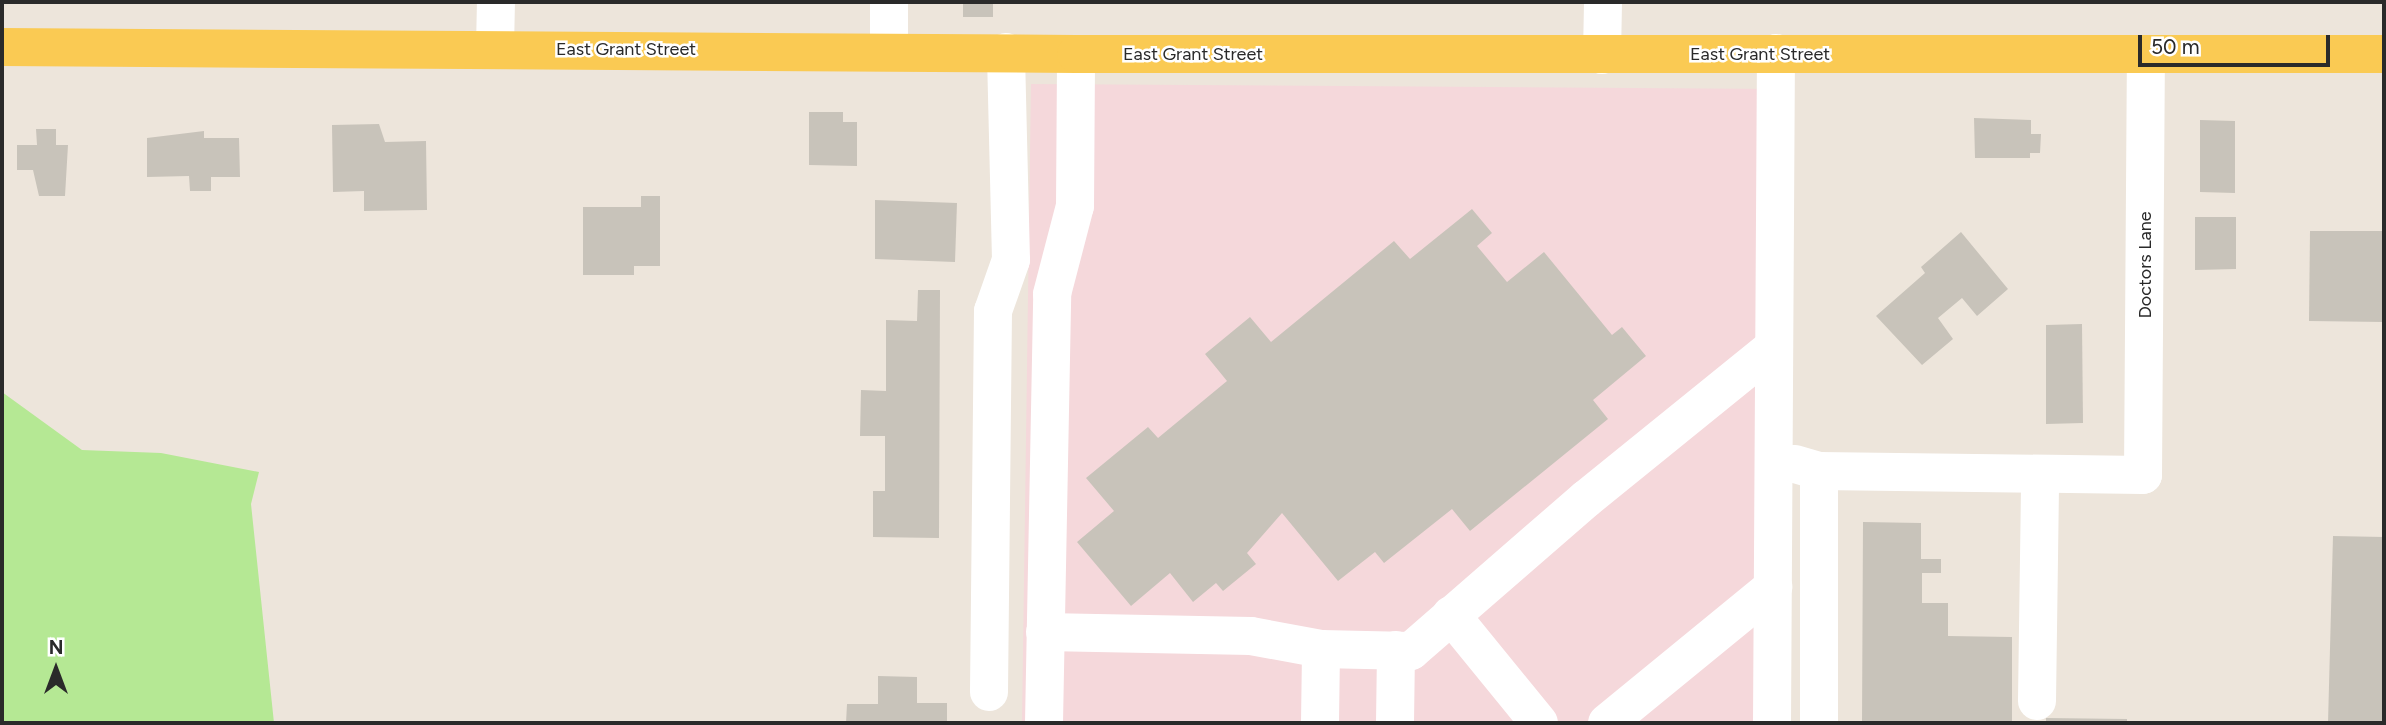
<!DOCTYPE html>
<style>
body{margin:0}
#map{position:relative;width:2386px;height:725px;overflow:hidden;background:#ede5db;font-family:Figtree,sans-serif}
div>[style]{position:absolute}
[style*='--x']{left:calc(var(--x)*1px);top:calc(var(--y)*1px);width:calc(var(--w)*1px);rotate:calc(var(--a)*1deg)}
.medical>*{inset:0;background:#f5d8db}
.green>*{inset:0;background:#b5e894}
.building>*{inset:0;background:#c8c3ba}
.minor>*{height:38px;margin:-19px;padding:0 19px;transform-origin:19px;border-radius:19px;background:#fff}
.major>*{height:38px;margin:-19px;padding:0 19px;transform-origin:19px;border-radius:19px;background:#faca53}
span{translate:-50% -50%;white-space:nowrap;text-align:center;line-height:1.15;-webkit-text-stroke:5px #fff;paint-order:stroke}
.street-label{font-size:18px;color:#2a2a2a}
.frame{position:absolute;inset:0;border:4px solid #2a2a2a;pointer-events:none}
.north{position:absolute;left:21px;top:634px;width:70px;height:70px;-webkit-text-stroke:5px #fff;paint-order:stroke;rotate:0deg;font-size:19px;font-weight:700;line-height:28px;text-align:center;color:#2a2a2a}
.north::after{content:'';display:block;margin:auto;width:24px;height:32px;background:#2a2a2a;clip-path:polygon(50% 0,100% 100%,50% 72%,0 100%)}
.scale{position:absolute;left:2138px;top:35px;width:192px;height:32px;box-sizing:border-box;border:4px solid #2a2a2a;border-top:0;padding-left:9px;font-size:21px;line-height:24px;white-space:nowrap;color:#2a2a2a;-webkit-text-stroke:5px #fff;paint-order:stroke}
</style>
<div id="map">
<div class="medical">
<i style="clip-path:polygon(1031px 84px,1794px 89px,1784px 723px,1022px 723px)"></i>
</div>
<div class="green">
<i style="clip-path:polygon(2px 392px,82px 450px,161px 453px,259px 472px,251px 504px,274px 723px,2px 723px)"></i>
</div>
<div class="building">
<i style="clip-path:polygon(963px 2px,993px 2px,993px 17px,963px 17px)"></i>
<i style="clip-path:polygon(809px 112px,843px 112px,843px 122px,857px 122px,857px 166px,809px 165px)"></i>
<i style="clip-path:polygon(1974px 118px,2031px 120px,2031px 134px,2041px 134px,2040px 153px,2030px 153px,2030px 158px,1975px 158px)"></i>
<i style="clip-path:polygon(2200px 120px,2235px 121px,2235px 193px,2200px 192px)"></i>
<i style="clip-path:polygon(379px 124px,385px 142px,426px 141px,427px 210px,364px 211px,364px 191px,333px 192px,332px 125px)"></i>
<i style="clip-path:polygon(36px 129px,56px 129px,56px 145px,68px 145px,65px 196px,39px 196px,33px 170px,17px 170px,17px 145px,37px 145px)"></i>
<i style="clip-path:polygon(204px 131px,204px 138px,239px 138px,240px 177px,211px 177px,211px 191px,190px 191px,189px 176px,147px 177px,147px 138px)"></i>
<i style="clip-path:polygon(641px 196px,660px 196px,660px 266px,634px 266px,634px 275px,583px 275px,583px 207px,641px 207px)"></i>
<i style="clip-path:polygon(875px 200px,957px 203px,955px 262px,875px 259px)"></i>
<i style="clip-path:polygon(1472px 209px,1492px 233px,1477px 246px,1507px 282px,1544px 252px,1612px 335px,1622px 327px,1646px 356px,1593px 400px,1608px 419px,1470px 531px,1452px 509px,1384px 563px,1375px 552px,1338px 581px,1282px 513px,1247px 553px,1256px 564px,1223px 591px,1216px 583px,1193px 602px,1170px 573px,1131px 606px,1077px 542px,1114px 511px,1086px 478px,1148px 427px,1158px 438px,1227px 381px,1205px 354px,1250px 317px,1271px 342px,1394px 241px,1410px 259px)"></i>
<i style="clip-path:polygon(2195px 217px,2236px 217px,2236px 269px,2195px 270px)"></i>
<i style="clip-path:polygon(2310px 231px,2384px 231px,2384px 322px,2309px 321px)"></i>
<i style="clip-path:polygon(1961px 232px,2008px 289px,1977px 316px,1962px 298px,1938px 318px,1953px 339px,1922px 365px,1876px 316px,1925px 273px,1921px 267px)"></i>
<i style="clip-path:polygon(918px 290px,940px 290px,939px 538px,873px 537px,873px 491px,885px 491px,885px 436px,860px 436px,861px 390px,886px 391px,886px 320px,917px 321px)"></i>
<i style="clip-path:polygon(2082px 324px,2083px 423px,2046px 424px,2046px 325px)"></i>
<i style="clip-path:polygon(1863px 522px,1921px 523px,1921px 559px,1941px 559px,1941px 573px,1922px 573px,1922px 603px,1948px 603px,1948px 636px,2012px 637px,2012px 723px,1862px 723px)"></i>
<i style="clip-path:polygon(2333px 536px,2384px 537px,2384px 723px,2328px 723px)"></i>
<i style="clip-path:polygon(878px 676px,917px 677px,917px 703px,947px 703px,947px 723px,846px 723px,847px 704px,878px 704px)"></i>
<i style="clip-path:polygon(2046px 718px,2127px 719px,2127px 723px,2046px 723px)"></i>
</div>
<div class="minor">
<i style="--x:495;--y:48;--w:46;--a:-88.8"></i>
<i style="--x:889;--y:50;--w:48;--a:-90"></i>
<i style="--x:1602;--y:55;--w:53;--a:-88.9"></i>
<i style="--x:1795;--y:464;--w:25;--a:16"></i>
<i style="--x:1819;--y:471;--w:252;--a:90"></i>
<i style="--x:1819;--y:471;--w:324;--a:0.7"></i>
<i style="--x:2143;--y:475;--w:420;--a:-89.6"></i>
<i style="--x:1451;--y:615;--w:139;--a:50.8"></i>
<i style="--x:1045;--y:632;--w:206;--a:1.1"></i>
<i style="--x:1251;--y:636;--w:71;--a:10.5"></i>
<i style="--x:1321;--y:649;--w:90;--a:1.3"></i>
<i style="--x:1411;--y:651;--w:232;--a:-41"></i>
<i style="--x:1586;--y:499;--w:242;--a:-39"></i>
<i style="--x:989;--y:692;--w:381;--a:-89.4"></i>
<i style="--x:993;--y:311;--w:54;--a:-70.6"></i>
<i style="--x:1011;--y:260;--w:208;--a:-91.4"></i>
<i style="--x:2037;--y:701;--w:227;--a:-89.2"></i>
<i style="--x:1044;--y:723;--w:429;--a:-88.9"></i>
<i style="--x:1052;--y:294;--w:91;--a:-75.4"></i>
<i style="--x:1075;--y:206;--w:152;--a:-89.6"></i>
<i style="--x:1320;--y:723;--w:74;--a:-89.2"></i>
<i style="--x:1395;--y:723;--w:73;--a:-89.2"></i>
<i style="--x:1607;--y:723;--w:215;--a:-39.3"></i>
<i style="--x:1772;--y:723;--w:670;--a:-89.66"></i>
</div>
<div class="major">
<i style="--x:2;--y:47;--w:1074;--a:0.37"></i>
<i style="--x:1076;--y:54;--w:1308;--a:0"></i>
</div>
<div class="street-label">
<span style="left:626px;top:49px">East Grant Street</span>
<span style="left:1193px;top:54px">East Grant Street</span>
<span style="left:1760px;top:54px">East Grant Street</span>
<span style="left:2145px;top:265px;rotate:-90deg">Doctors Lane</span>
</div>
<div class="frame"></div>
<div class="north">N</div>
<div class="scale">50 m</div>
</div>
